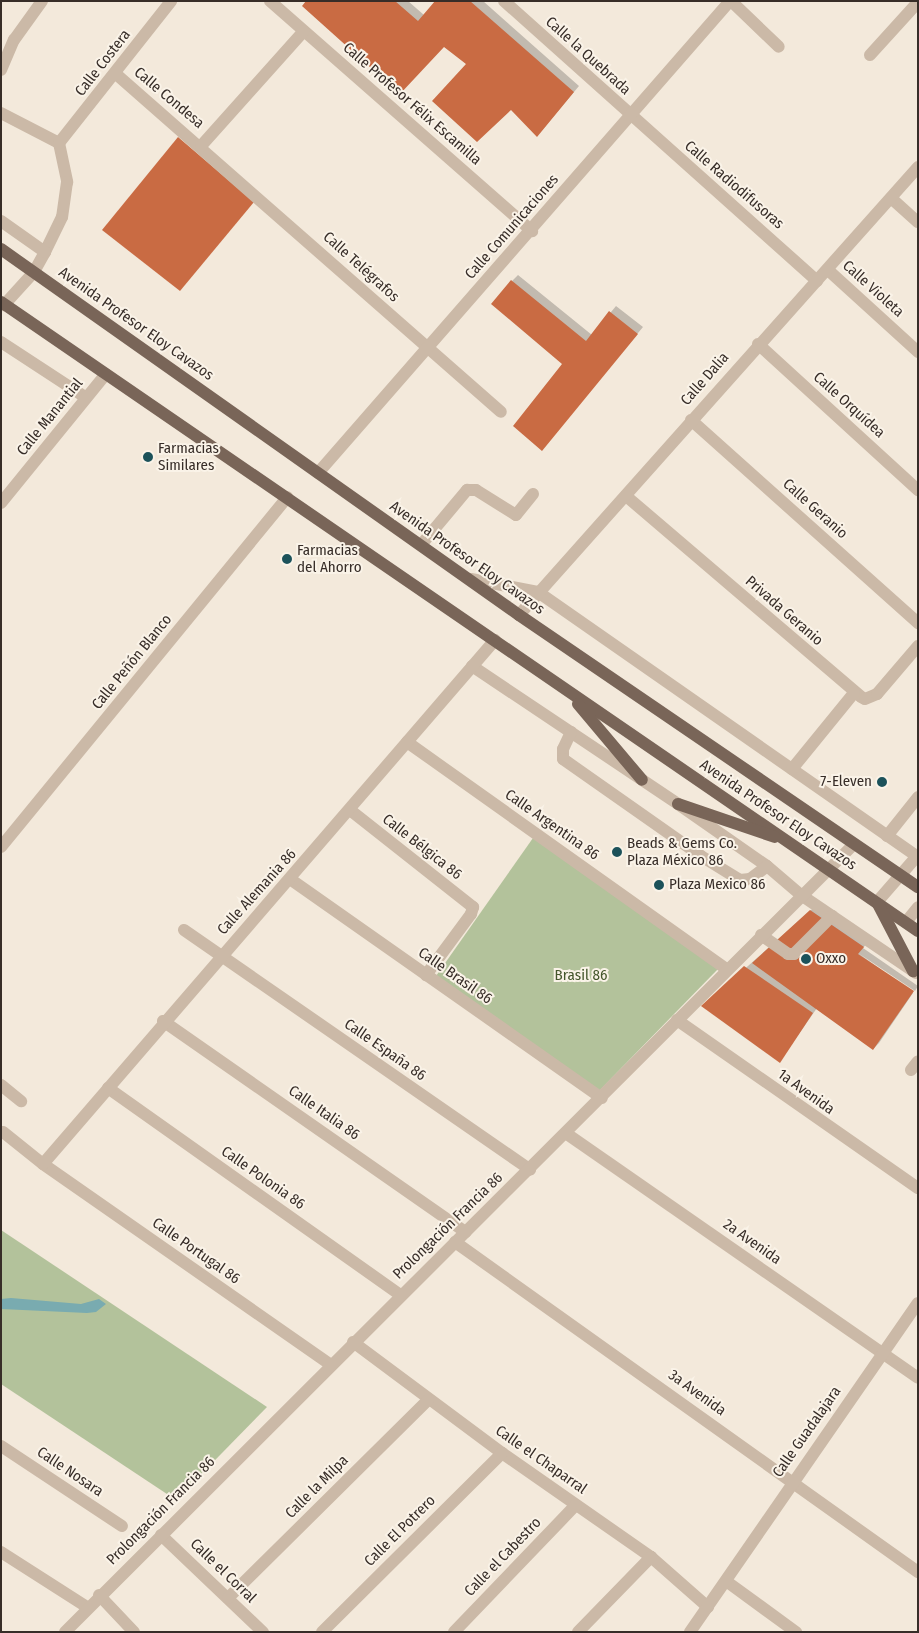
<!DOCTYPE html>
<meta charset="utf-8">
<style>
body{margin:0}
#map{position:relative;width:919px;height:1633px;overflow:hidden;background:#f3e9db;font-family:"Fira Sans Condensed",sans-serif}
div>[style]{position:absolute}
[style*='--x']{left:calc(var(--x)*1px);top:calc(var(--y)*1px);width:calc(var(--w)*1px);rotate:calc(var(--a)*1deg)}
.green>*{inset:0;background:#b3c29b}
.water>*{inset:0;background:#79abb0}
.shadow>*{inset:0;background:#0003}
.building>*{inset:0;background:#c96b43}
.minor>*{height:12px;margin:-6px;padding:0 6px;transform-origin:6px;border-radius:6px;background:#cbb9a7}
.major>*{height:12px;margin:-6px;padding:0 6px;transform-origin:6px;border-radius:6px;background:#796558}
.dots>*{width:14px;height:14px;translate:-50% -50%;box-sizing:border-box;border:2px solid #faf3e8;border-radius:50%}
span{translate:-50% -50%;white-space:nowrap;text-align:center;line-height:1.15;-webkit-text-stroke:4px #faf3e8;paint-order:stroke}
.street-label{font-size:15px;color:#372d28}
.poi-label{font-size:15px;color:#372d28}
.left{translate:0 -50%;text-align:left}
.right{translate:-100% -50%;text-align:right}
.park-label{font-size:15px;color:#44562b}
.frame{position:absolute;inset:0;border:2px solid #372d28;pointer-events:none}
</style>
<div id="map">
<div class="green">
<i style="clip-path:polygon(533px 838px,718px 969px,598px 1092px,436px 976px)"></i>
<i style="clip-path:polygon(1px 1230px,267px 1407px,176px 1500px,1px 1384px)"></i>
</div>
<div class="water">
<i style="clip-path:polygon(11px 1298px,81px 1304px,99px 1299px,106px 1304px,96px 1312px,87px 1313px,1px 1309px,1px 1299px)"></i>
</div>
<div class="shadow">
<i style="clip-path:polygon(307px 1px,408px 1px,424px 15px,437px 1px,483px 1px,579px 86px,543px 129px,444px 45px)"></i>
<i style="clip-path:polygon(518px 275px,592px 335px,616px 306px,643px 327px,547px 443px,563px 364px,512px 281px)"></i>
<i style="clip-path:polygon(819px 903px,871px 938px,863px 948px,918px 986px,915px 991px,858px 953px,913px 993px,879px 1043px,873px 1049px,817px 1008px,780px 1061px,703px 1006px)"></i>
</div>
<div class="building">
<i style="clip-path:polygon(306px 1px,395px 1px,418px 21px,435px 1px,470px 1px,574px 92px,537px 137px,511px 110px,477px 142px,432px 101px,466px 64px,444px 47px,400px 94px,302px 6px)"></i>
<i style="clip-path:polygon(178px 137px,254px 202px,180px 291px,102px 230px)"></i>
<i style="clip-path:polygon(511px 280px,586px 341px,609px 311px,638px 334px,542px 451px,513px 426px,562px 364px,491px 304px)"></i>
<i style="clip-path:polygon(810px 910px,864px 947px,858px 954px,914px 991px,873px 1050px,752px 963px)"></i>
<i style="clip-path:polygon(744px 966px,813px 1013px,780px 1063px,701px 1006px)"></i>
</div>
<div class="minor">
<i style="--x:270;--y:1;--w:349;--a:41.3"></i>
<i style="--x:504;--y:1;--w:420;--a:41.8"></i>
<i style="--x:731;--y:1;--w:66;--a:43.8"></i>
<i style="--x:870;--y:55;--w:72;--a:-47.8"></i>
<i style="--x:1;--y:70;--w:33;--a:-67"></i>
<i style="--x:14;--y:40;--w:48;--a:-54.3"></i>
<i style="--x:116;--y:74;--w:512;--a:41.28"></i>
<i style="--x:1;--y:113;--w:65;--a:27.3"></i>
<i style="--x:59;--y:143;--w:40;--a:78"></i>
<i style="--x:67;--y:182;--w:35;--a:98"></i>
<i style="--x:62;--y:217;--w:39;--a:116"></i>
<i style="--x:45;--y:252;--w:23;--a:119"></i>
<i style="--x:34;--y:272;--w:45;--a:132.3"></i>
<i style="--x:59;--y:143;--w:181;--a:-51.7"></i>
<i style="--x:201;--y:146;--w:154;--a:-48.2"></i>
<i style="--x:891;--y:198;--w:36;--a:42"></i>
<i style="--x:1;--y:221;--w:54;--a:35.2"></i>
<i style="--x:828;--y:270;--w:122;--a:42.3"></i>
<i style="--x:1;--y:342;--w:100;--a:33.2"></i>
<i style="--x:758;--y:344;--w:217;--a:42.4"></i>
<i style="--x:691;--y:420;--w:305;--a:41.8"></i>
<i style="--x:318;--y:473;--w:627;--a:-48.88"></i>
<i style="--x:626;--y:496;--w:309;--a:40.5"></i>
<i style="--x:861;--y:697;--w:4;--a:27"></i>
<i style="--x:865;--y:699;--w:13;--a:-23"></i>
<i style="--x:877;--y:694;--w:63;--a:-49.5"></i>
<i style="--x:1;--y:503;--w:166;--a:-50.9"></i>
<i style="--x:421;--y:545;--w:72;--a:-50.1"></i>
<i style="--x:467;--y:490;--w:9;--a:0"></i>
<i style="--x:476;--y:490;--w:47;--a:32"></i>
<i style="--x:516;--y:515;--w:27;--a:-51"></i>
<i style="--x:471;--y:579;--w:68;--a:11"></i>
<i style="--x:538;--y:592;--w:463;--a:34.9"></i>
<i style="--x:519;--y:615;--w:600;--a:-48.31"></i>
<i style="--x:472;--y:666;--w:248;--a:33.8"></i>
<i style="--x:678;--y:804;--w:108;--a:34.9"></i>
<i style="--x:767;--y:866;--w:45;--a:40.5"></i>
<i style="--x:801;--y:895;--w:139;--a:34.1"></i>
<i style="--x:571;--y:732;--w:19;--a:115"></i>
<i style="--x:563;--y:749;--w:10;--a:90"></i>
<i style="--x:563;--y:759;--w:169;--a:35.1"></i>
<i style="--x:701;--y:856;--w:46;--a:31.6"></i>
<i style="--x:740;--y:880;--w:10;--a:-6"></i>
<i style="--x:750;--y:879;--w:21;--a:-37"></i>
<i style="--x:407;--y:742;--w:392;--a:35.4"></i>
<i style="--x:792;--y:769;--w:98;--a:-50.8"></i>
<i style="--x:350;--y:810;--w:157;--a:38.3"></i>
<i style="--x:473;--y:907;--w:7;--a:106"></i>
<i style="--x:471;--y:914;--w:76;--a:126.4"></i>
<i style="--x:887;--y:836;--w:50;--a:-51.5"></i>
<i style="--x:1;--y:847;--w:452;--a:-50.7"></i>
<i style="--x:290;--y:879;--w:381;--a:35.1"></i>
<i style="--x:877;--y:902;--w:62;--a:-48.9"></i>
<i style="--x:906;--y:922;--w:19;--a:-51"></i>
<i style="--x:184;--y:930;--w:421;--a:34.7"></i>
<i style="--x:761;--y:935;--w:33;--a:35"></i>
<i style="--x:788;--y:954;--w:6;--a:0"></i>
<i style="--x:794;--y:954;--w:54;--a:-45"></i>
<i style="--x:677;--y:1020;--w:294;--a:34.9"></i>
<i style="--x:163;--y:1021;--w:369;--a:34.9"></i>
<i style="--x:911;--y:1070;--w:11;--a:-52"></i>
<i style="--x:1;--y:1085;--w:26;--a:39"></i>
<i style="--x:108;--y:1088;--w:358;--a:35.3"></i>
<i style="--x:3;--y:1132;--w:51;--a:38.7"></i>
<i style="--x:43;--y:1164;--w:351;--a:34.9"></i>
<i style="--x:567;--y:1134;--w:427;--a:34.8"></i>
<i style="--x:43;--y:1164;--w:692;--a:-49.22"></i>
<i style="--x:455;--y:1242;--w:569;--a:35.48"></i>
<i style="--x:353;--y:1342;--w:186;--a:36.7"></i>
<i style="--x:502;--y:1453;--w:182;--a:34.9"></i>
<i style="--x:651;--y:1557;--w:76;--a:41.3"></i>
<i style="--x:1;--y:1446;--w:145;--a:33.5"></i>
<i style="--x:161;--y:1535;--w:141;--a:43.6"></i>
<i style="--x:1;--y:1552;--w:102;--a:32.6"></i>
<i style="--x:726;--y:1581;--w:87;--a:36.1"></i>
<i style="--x:99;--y:1595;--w:51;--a:46.6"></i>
<i style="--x:228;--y:1598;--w:281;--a:-44.7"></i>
<i style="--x:65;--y:1632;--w:1115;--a:-44.96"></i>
<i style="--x:322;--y:1632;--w:254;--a:-44.8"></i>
<i style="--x:454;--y:1632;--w:176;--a:-46.2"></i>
<i style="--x:578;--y:1632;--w:105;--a:-45.8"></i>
<i style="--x:690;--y:1632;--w:400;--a:-55.3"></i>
</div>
<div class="major">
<i style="--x:1;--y:249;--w:634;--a:35.24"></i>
<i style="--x:519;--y:615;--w:483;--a:34.3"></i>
<i style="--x:1;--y:302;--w:1112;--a:34.45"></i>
<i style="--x:578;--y:704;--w:99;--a:49.9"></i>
<i style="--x:678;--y:804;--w:102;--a:18.8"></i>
<i style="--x:878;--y:904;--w:76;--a:62.4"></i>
</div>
<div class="dots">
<i style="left:148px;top:457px;background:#1c525a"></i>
<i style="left:287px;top:559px;background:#1c525a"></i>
<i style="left:882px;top:782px;background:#1c525a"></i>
<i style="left:617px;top:852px;background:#1c525a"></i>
<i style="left:659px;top:885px;background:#1c525a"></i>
<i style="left:806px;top:959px;background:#1c525a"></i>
</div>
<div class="street-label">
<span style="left:588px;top:56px;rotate:42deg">Calle la Quebrada</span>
<span style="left:103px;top:63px;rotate:-52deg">Calle Costera</span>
<span style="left:169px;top:98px;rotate:40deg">Calle Condesa</span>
<span style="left:412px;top:104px;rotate:41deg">Calle Profesor Félix Escamilla</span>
<span style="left:734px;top:185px;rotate:41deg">Calle Radiodifusoras</span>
<span style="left:512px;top:227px;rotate:-49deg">Calle Comunicaciones</span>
<span style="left:361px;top:267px;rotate:42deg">Calle Telégrafos</span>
<span style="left:873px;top:289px;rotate:42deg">Calle Violeta</span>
<span style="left:136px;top:324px;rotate:35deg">Avenida Profesor Eloy Cavazos</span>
<span style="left:705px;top:379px;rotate:-49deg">Calle Dalia</span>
<span style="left:849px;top:405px;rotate:42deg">Calle Orquídea</span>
<span style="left:50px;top:417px;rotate:-51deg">Calle Manantial</span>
<span style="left:815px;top:509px;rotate:42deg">Calle Geranio</span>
<span style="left:467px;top:558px;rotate:35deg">Avenida Profesor Eloy Cavazos</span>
<span style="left:784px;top:611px;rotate:41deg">Privada Geranio</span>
<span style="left:132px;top:662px;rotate:-51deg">Calle Peñón Blanco</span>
<span style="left:778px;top:815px;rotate:34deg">Avenida Profesor Eloy Cavazos</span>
<span style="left:552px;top:825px;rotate:35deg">Calle Argentina 86</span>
<span style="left:422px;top:847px;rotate:38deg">Calle Bélgica 86</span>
<span style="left:257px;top:892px;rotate:-48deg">Calle Alemania 86</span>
<span style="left:455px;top:976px;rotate:35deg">Calle Brasil 86</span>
<span style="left:385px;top:1050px;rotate:35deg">Calle España 86</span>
<span style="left:806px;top:1092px;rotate:36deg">1a Avenida</span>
<span style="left:324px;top:1113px;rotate:35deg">Calle Italia 86</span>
<span style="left:263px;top:1178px;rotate:35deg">Calle Polonia 86</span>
<span style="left:448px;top:1226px;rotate:-44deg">Prolongación Francia 86</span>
<span style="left:752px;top:1242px;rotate:35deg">2a Avenida</span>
<span style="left:196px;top:1251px;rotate:35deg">Calle Portugal 86</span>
<span style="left:697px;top:1393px;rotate:36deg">3a Avenida</span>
<span style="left:807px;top:1432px;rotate:-55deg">Calle Guadalajara</span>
<span style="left:541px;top:1460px;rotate:35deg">Calle el Chaparral</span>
<span style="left:70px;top:1472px;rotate:34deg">Calle Nosara</span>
<span style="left:317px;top:1487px;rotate:-45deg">Calle la Milpa</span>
<span style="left:161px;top:1511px;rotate:-45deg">Prolongación Francia 86</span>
<span style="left:400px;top:1531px;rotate:-45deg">Calle El Potrero</span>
<span style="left:503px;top:1557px;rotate:-46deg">Calle el Cabestro</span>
<span style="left:223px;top:1571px;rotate:44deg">Calle el Corral</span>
</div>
<div class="poi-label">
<span class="left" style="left:158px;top:457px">Farmacias<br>Similares</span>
<span class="left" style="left:297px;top:559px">Farmacias<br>del Ahorro</span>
<span class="right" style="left:872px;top:782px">7-Eleven</span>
<span class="left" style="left:627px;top:852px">Beads &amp; Gems Co.<br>Plaza México 86</span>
<span class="left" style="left:669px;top:885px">Plaza Mexico 86</span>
<span class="left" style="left:816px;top:959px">Oxxo</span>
</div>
<div class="park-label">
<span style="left:581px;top:976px">Brasil 86</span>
</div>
<div class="frame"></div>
</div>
